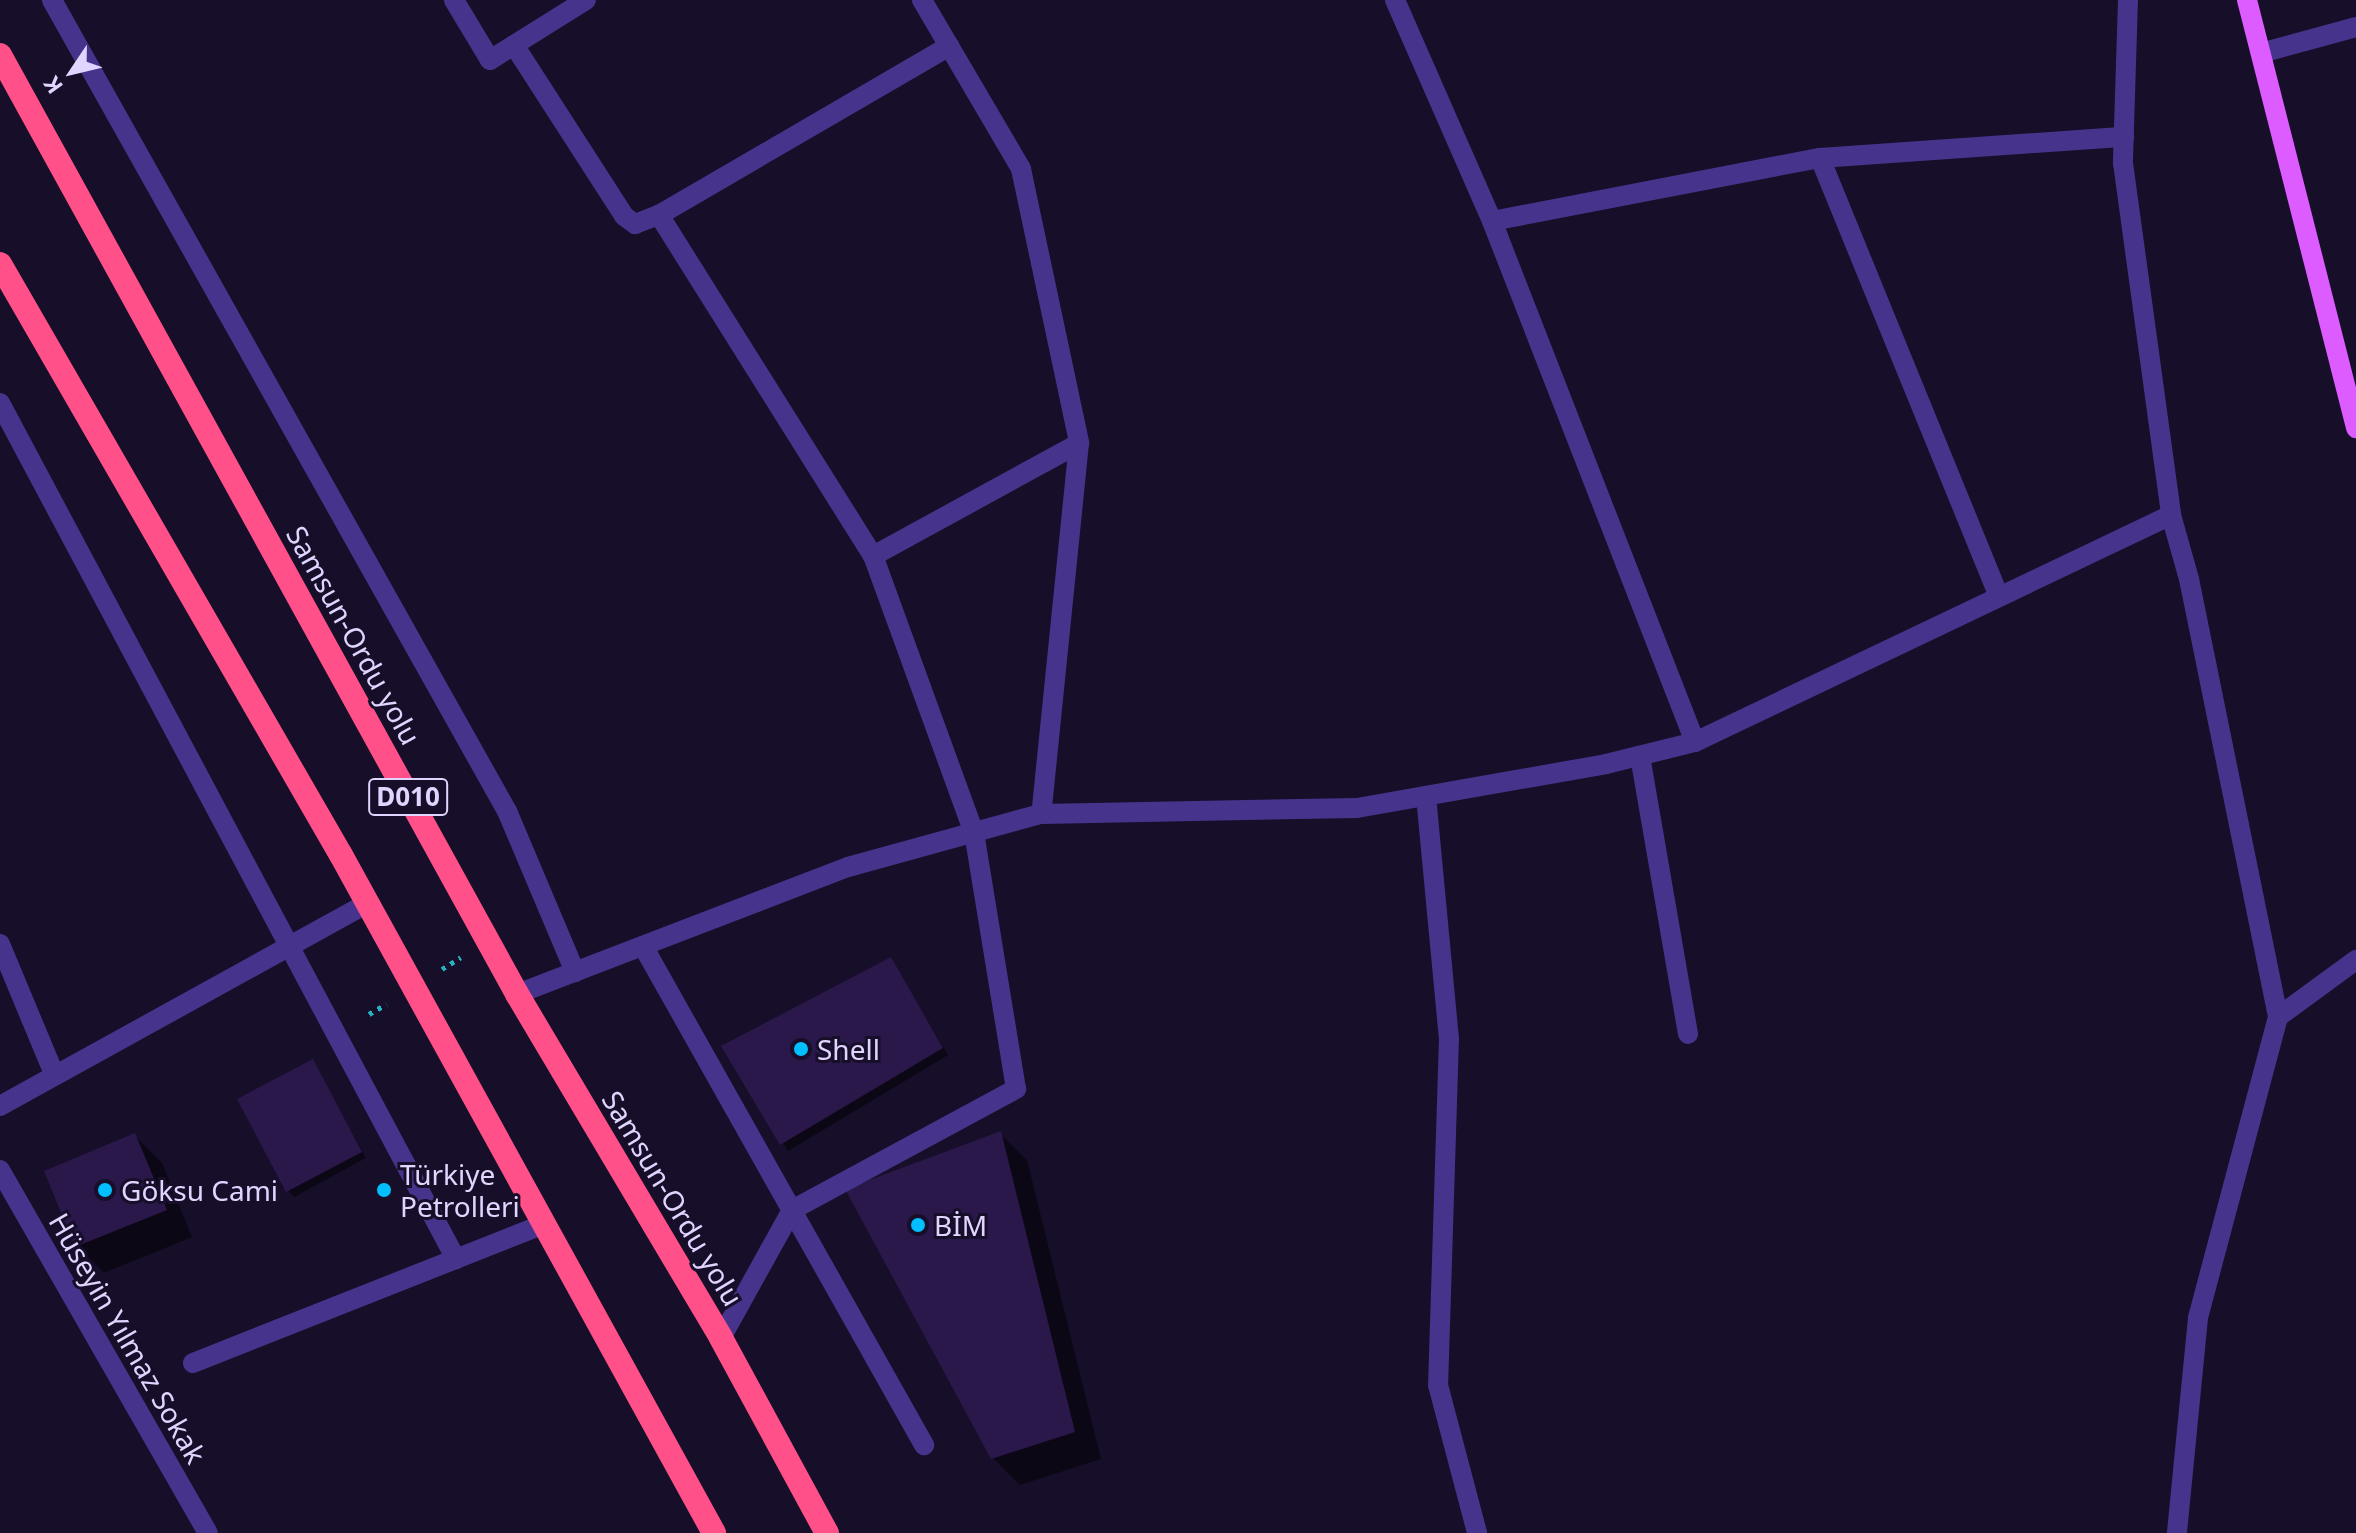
<!DOCTYPE html>
<meta charset="utf-8">
<style>
body{margin:0}
#map{position:relative;width:2356px;height:1533px;overflow:hidden;background:#170e29;font-family:"Noto Sans",sans-serif}
div>[style]{position:absolute}
[style*='--x']{left:calc(var(--x)*1px);top:calc(var(--y)*1px);width:calc(var(--w)*1px);rotate:calc(var(--a)*1deg)}
.shadow>*{inset:0;background:#0007}
.building>*{inset:0;background:#2a184b}
.path>*{height:5px;margin-top:-2.5px;transform-origin:0;background:repeating-linear-gradient(90deg,#24b4c4 0 4px,transparent 0 10px)}
.minor>*{height:20px;margin:-10px;padding:0 10px;transform-origin:10px;border-radius:10px;background:#46348c}
.major>*{height:20px;margin:-10px;padding:0 10px;transform-origin:10px;border-radius:10px;background:#dc5cff}
.highway>*{height:24px;margin:-12px;padding:0 12px;transform-origin:12px;border-radius:12px;background:#ff5089}
.dots>*{width:22px;height:22px;translate:-50% -50%;box-sizing:border-box;border:4px solid #170e29;border-radius:50%}
span{translate:-50% -50%;white-space:nowrap;text-align:center;line-height:1.15;-webkit-text-stroke:6px #170e29;paint-order:stroke}
.shield-label span{padding:2px 6px;background:#170e29;border:2px solid;border-radius:6px;-webkit-text-stroke-width:0}
.shield-label{font-size:26px;color:#e1d5ff;font-weight:700}
.street-label{font-size:28px;color:#e1d5ff}
.poi-label{font-size:28px;color:#e1d5ff}
.left{translate:0 -50%;text-align:left}
.north{position:absolute;left:32px;top:32px;width:80px;height:80px;-webkit-text-stroke:6px #170e29;paint-order:stroke;rotate:235deg;font-size:22px;font-weight:700;line-height:32px;text-align:center;color:#e1d5ff}
.north::after{content:'';display:block;margin:auto;width:28px;height:36px;background:#e1d5ff;clip-path:polygon(50% 0,100% 100%,50% 72%,0 100%)}
</style>
<div id="map">
<div class="shadow">
<i style="clip-path:polygon(890px 959px,948px 1055px,788px 1151px,724px 1046px)"></i>
<i style="clip-path:polygon(313px 1062px,366px 1158px,294px 1197px,288px 1190px)"></i>
<i style="clip-path:polygon(1000px 1134px,1027px 1160px,1101px 1459px,1020px 1485px,993px 1458px)"></i>
<i style="clip-path:polygon(135px 1136px,162px 1163px,192px 1237px,104px 1273px,77px 1246px)"></i>
</div>
<div class="building">
<i style="clip-path:polygon(891px 957px,943px 1048px,780px 1145px,721px 1046px)"></i>
<i style="clip-path:polygon(313px 1059px,362px 1152px,286px 1192px,237px 1099px)"></i>
<i style="clip-path:polygon(1001px 1131px,1075px 1432px,991px 1459px,845px 1189px)"></i>
<i style="clip-path:polygon(135px 1133px,167px 1210px,75px 1247px,44px 1171px)"></i>
</div>
<div class="path">
<i style="--x:442;--y:969;--w:22;--a:-32"></i>
<i style="--x:369;--y:1014;--w:20;--a:-30"></i>
</div>
<div class="minor">
<i style="--x:52;--y:0;--w:930;--a:60.71"></i>
<i style="--x:507;--y:811;--w:175;--a:67.1"></i>
<i style="--x:454;--y:0;--w:70;--a:59"></i>
<i style="--x:490;--y:60;--w:113;--a:-32"></i>
<i style="--x:922;--y:0;--w:196;--a:59.6"></i>
<i style="--x:1021;--y:169;--w:280;--a:78"></i>
<i style="--x:1079;--y:443;--w:373;--a:95.8"></i>
<i style="--x:1395;--y:0;--w:241;--a:66.3"></i>
<i style="--x:1492;--y:221;--w:559;--a:68.71"></i>
<i style="--x:2128;--y:0;--w:163;--a:91.8"></i>
<i style="--x:2123;--y:163;--w:355;--a:82.2"></i>
<i style="--x:2171;--y:515;--w:66;--a:74.3"></i>
<i style="--x:2189;--y:579;--w:447;--a:78.5"></i>
<i style="--x:2278;--y:1017;--w:311;--a:104.9"></i>
<i style="--x:2198;--y:1318;--w:216;--a:95.6"></i>
<i style="--x:514;--y:45;--w:203;--a:57.2"></i>
<i style="--x:624;--y:216;--w:14;--a:36"></i>
<i style="--x:635;--y:224;--w:26;--a:-21"></i>
<i style="--x:2261;--y:53;--w:98;--a:-15.3"></i>
<i style="--x:1820;--y:158;--w:473;--a:67.8"></i>
<i style="--x:1492;--y:221;--w:334;--a:-10.9"></i>
<i style="--x:1820;--y:158;--w:305;--a:-4"></i>
<i style="--x:0;--y:403;--w:970;--a:61.96"></i>
<i style="--x:873;--y:556;--w:235;--a:-28.7"></i>
<i style="--x:1640;--y:756;--w:282;--a:80.2"></i>
<i style="--x:1426;--y:796;--w:243;--a:84.6"></i>
<i style="--x:1449;--y:1038;--w:347;--a:91.8"></i>
<i style="--x:1438;--y:1385;--w:153;--a:75.2"></i>
<i style="--x:0;--y:944;--w:141;--a:67.4"></i>
<i style="--x:643;--y:946;--w:573;--a:60.61"></i>
<i style="--x:517;--y:994;--w:355;--a:-21"></i>
<i style="--x:848;--y:867;--w:200;--a:-15.4"></i>
<i style="--x:1041;--y:814;--w:316;--a:-1.1"></i>
<i style="--x:1357;--y:808;--w:253;--a:-10"></i>
<i style="--x:1606;--y:764;--w:92;--a:-13.9"></i>
<i style="--x:1695;--y:742;--w:527;--a:-25.5"></i>
<i style="--x:2278;--y:1017;--w:97;--a:-36.2"></i>
<i style="--x:0;--y:1106;--w:419;--a:-28.9"></i>
<i style="--x:0;--y:1170;--w:418;--a:60.2"></i>
<i style="--x:721;--y:1338;--w:146;--a:-61"></i>
<i style="--x:792;--y:1210;--w:255;--a:-28.4"></i>
<i style="--x:1016;--y:1089;--w:259;--a:-99.3"></i>
<i style="--x:974;--y:833;--w:295;--a:-110"></i>
<i style="--x:873;--y:556;--w:403;--a:-122.1"></i>
<i style="--x:659;--y:215;--w:336;--a:-30.2"></i>
<i style="--x:193;--y:1363;--w:378;--a:-21.6"></i>
</div>
<div class="major">
<i style="--x:2247;--y:0;--w:442;--a:75.7"></i>
</div>
<div class="highway">
<i style="--x:0;--y:55;--w:1072;--a:61.16"></i>
<i style="--x:517;--y:994;--w:400;--a:59.3"></i>
<i style="--x:721;--y:1338;--w:222;--a:61.5"></i>
<i style="--x:0;--y:264;--w:682;--a:60.02"></i>
<i style="--x:341;--y:855;--w:774;--a:61.18"></i>
</div>
<div class="dots">
<i style="left:801px;top:1049px;background:#01beff"></i>
<i style="left:105px;top:1190px;background:#01beff"></i>
<i style="left:384px;top:1190px;background:#01beff"></i>
<i style="left:918px;top:1225px;background:#01beff"></i>
</div>
<div class="shield-label">
<span style="left:408px;top:797px">D010</span>
</div>
<div class="street-label">
<span style="left:354px;top:635px;rotate:61deg">Samsun-Ordu yolu</span>
<span style="left:673px;top:1198px;rotate:59deg">Samsun-Ordu yolu</span>
<span style="left:128px;top:1338px;rotate:60deg">Hüseyin Yılmaz Sokak</span>
</div>
<div class="poi-label">
<span class="left" style="left:817px;top:1049px">Shell</span>
<span class="left" style="left:400px;top:1190px">Türkiye<br>Petrolleri</span>
<span class="left" style="left:121px;top:1190px">Göksu Cami</span>
<span class="left" style="left:934px;top:1225px">BİM</span>
</div>
<div class="north">K</div>
</div>
